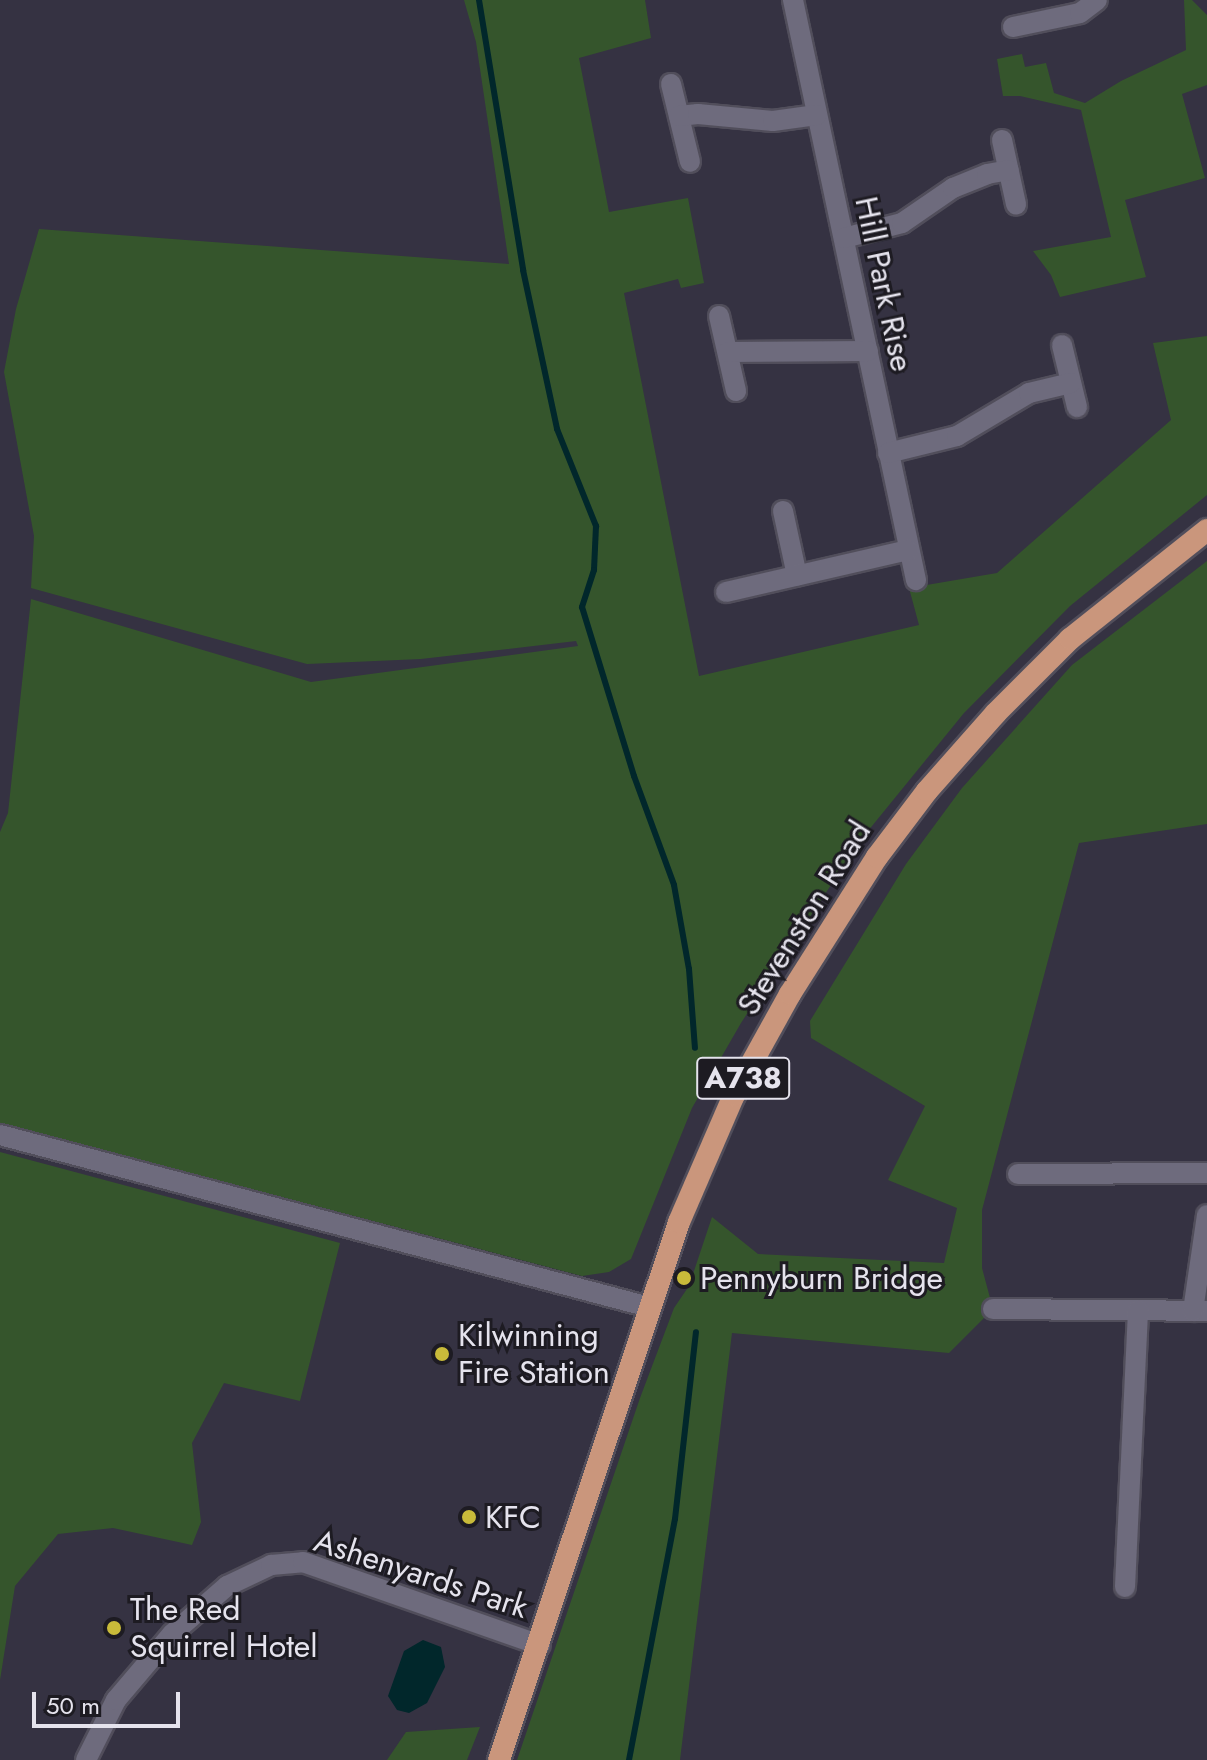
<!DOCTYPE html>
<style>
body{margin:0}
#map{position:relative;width:1207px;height:1760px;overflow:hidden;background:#353242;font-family:Jost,sans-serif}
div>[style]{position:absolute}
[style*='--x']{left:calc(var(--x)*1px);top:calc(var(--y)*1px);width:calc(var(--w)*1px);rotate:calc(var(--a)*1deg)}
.green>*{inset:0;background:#35552c}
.water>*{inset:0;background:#01272b}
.stream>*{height:6px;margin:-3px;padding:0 3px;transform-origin:3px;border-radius:3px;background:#01272b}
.roads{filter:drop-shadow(2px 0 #514e5b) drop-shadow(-2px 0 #514e5b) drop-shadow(0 2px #514e5b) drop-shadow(0 -2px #514e5b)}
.minor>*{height:20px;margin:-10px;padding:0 10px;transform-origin:10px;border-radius:10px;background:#6e6b7d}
.trunk>*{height:22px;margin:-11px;padding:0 11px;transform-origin:11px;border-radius:11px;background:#ca967c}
.dots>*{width:22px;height:22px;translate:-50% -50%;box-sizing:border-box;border:4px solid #1d1b22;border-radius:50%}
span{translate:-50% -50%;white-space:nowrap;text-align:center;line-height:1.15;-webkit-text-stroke:6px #1d1b22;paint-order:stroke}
.shield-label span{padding:2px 6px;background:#1d1b22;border:2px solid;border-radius:6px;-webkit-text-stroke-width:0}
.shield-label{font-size:30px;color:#e5e3ed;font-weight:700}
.street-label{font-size:32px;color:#e5e3ed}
.poi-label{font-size:32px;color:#e5e3ed}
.left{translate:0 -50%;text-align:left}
.scale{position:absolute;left:32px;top:1692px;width:148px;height:36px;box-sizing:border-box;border:4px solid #e5e3ed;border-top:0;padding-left:10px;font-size:24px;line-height:28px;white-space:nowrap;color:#e5e3ed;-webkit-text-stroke:6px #1d1b22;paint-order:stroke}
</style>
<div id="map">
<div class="green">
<i style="clip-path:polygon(464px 0,645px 0,651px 38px,579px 58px,609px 212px,688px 198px,704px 283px,681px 288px,678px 279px,624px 293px,699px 676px,919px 625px,909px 588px,997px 573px,1171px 420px,1153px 343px,1207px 336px,1207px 495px,1070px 606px,964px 713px,859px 842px,741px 1023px,692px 1108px,631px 1259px,609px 1272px,582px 1276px,0 1123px,0 832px,8px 813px,31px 599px,311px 682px,578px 646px,576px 641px,421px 659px,307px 664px,31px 588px,34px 536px,4px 372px,16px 309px,39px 229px,509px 264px,476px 42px)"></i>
<i style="clip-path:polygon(1184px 0,1192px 0,1207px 15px,1207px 85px,1182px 94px,1205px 178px,1125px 200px,1146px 277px,1060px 297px,1051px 275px,1033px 251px,1111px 237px,1081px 110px,1020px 96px,1003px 96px,997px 59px,1022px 54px,1025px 67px,1046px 63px,1054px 93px,1085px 103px,1121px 81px,1186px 50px)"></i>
<i style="clip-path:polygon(1207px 561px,1207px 824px,1079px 843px,982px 1210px,982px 1268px,993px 1309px,949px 1353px,732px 1333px,680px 1760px,517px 1760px,640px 1398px,674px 1308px,689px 1286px,712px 1217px,758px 1254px,944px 1263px,957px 1208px,888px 1180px,925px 1106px,811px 1038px,810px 1021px,906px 864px,962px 788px,1072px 665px)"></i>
<i style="clip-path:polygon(0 1152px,340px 1243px,300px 1401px,224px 1383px,192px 1443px,201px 1522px,192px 1545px,113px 1528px,58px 1534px,15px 1586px,0 1680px)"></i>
<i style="clip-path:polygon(480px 1727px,467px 1760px,387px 1760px,406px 1732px)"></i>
</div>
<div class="water">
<i style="clip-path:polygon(423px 1640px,441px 1647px,445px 1667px,427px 1703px,409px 1713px,397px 1710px,388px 1696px,404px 1651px)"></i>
</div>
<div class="stream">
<i style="--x:479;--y:0;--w:274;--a:80.7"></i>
<i style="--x:523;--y:270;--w:163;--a:77.9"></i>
<i style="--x:557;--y:429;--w:105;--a:68.1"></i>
<i style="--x:596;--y:526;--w:44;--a:92.6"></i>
<i style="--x:594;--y:570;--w:39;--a:108"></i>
<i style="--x:582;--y:607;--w:177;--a:72.9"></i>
<i style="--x:634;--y:776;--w:116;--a:69.8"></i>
<i style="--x:674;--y:885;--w:85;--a:79.9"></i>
<i style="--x:689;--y:969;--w:79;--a:85.7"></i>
<i style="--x:629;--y:1760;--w:245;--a:-79.2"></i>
<i style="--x:675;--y:1519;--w:188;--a:-83.6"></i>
</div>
<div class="roads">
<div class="minor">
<i style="--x:793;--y:0;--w:593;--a:78.03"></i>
<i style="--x:1013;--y:27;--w:68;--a:-11.8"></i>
<i style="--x:1080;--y:13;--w:21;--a:-37"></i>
<i style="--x:671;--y:84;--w:80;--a:76.3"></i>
<i style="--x:679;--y:116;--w:19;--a:-6"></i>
<i style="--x:698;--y:114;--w:75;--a:5.3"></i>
<i style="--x:773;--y:121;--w:44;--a:-7.8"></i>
<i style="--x:1002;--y:140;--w:66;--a:77.7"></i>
<i style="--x:844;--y:238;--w:60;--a:-14.5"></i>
<i style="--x:902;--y:223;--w:62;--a:-34.5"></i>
<i style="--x:953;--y:188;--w:37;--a:-22"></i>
<i style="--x:987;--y:174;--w:22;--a:-10"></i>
<i style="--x:719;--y:316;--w:77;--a:77.2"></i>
<i style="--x:1062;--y:345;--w:64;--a:76.4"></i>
<i style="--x:728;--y:352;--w:140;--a:-0.4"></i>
<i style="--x:888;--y:453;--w:71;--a:-13.8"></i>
<i style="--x:957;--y:436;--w:84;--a:-30.8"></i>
<i style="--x:1029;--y:393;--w:43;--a:-13.4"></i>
<i style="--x:783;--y:511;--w:66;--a:77.8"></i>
<i style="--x:726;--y:592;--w:187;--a:-13"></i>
<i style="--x:0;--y:1135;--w:671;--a:14.84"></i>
<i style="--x:1018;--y:1174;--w:189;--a:-0.3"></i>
<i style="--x:993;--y:1309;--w:214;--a:0.5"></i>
<i style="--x:1193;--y:1311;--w:97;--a:-81.7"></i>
<i style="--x:1125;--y:1587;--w:277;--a:-87.3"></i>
<i style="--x:86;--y:1760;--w:67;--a:-63.4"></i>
<i style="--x:116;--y:1700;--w:87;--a:-49.7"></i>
<i style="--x:172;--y:1634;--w:73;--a:-41.1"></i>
<i style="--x:227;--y:1586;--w:49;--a:-25.5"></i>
<i style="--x:271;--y:1565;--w:32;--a:-5"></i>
<i style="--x:303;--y:1562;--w:251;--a:19.3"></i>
</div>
<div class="trunk">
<i style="--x:499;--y:1760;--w:567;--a:-71.5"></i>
<i style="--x:679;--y:1222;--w:138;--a:-66.6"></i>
<i style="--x:734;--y:1095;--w:115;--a:-61"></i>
<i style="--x:790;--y:994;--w:162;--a:-57.6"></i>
<i style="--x:877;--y:857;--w:83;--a:-52.9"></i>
<i style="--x:927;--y:791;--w:104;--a:-48.5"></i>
<i style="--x:996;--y:713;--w:105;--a:-45"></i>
<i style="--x:1070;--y:639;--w:175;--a:-38.5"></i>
</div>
</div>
<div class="dots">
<i style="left:684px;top:1278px;background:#c9bb3a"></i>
<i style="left:442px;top:1354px;background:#c9bb3a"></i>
<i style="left:469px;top:1517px;background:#c9bb3a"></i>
<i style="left:114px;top:1628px;background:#c9bb3a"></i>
</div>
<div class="shield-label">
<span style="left:743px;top:1078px">A738</span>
</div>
<div class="street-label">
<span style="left:884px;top:284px;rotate:78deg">Hill Park Rise</span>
<span style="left:804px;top:918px;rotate:-58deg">Stevenston Road</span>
<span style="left:421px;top:1574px;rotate:18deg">Ashenyards Park</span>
</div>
<div class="poi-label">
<span class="left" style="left:700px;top:1278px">Pennyburn Bridge</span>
<span class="left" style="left:458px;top:1354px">Kilwinning<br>Fire Station</span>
<span class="left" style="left:485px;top:1517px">KFC</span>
<span class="left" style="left:130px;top:1628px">The Red<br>Squirrel Hotel</span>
</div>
<div class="scale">50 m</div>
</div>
